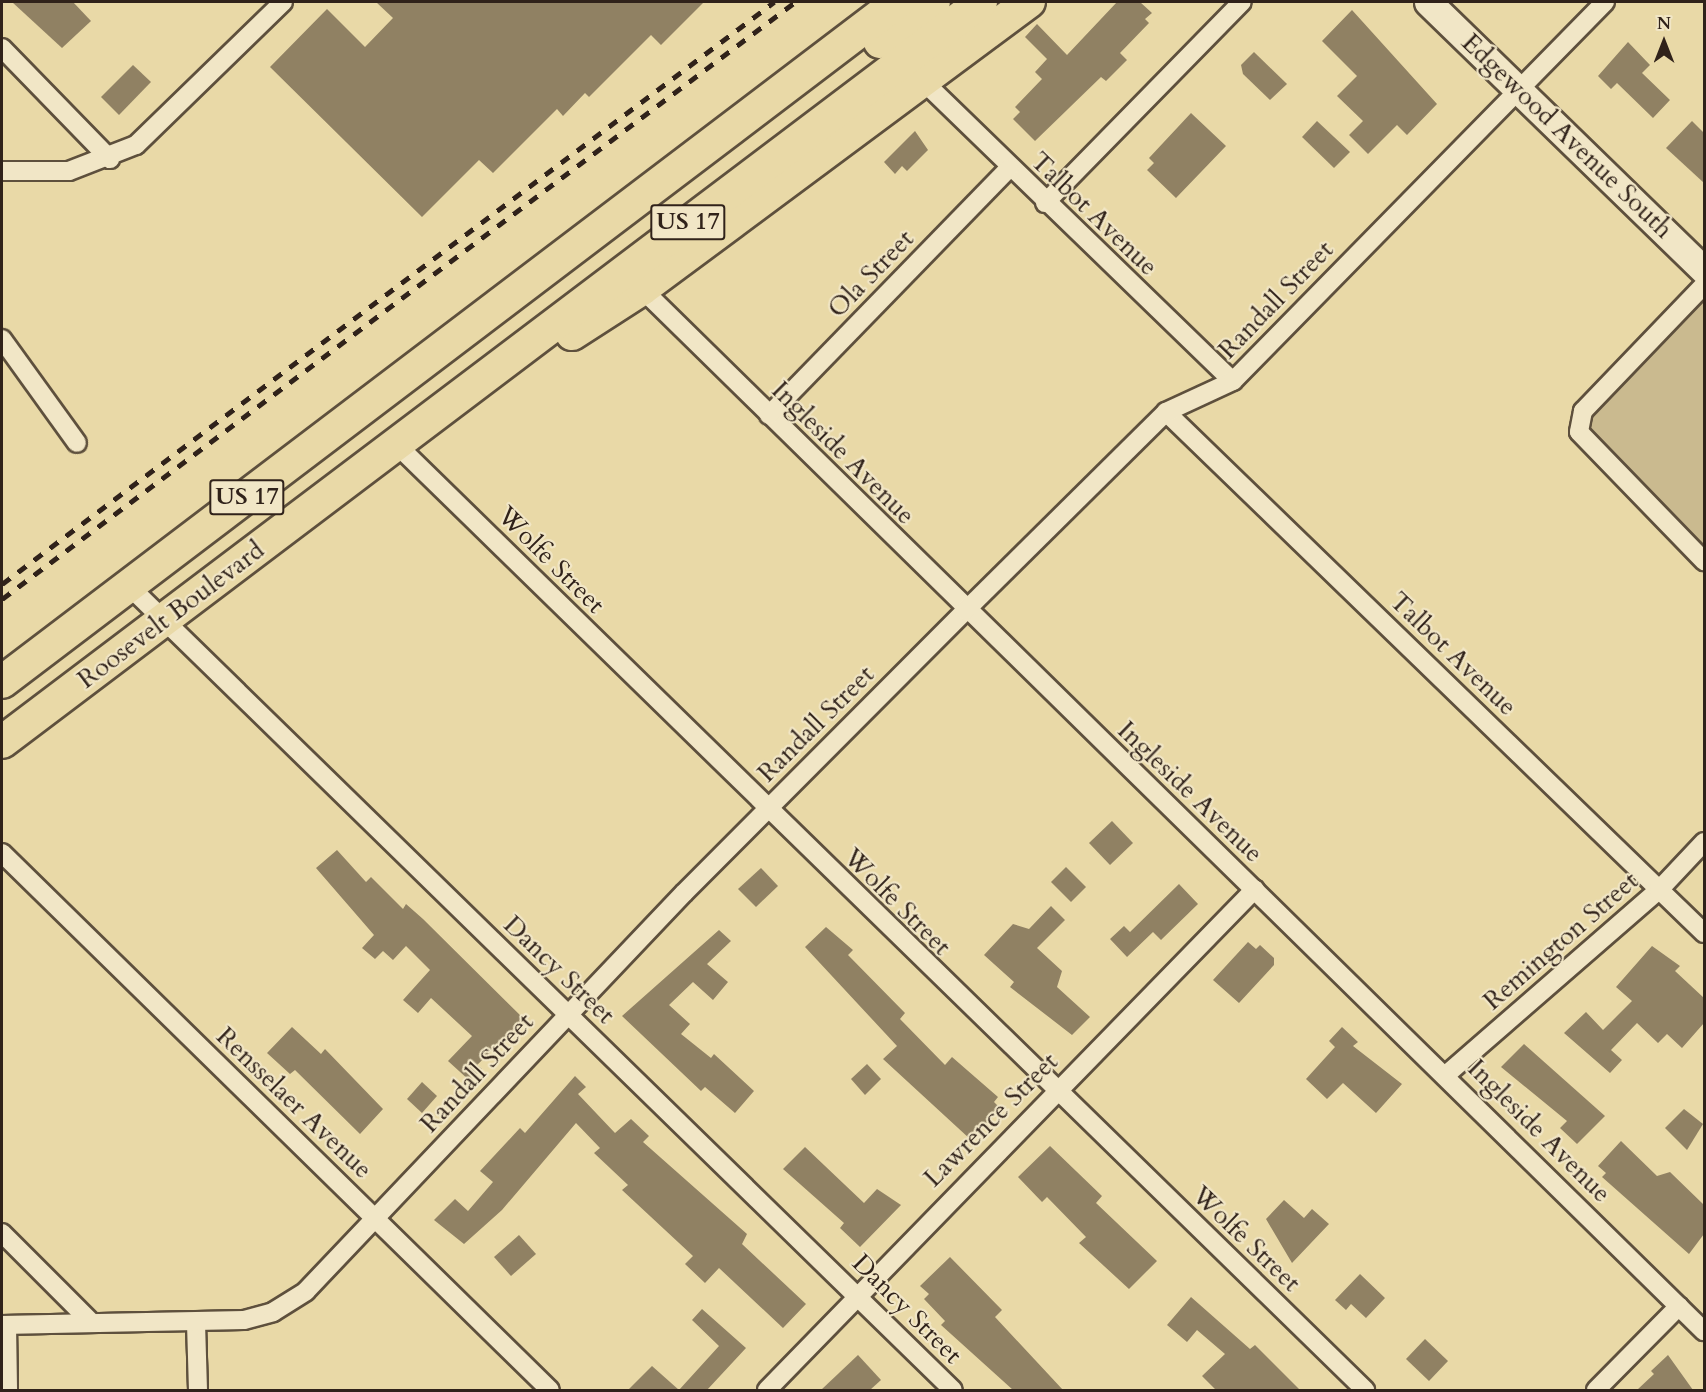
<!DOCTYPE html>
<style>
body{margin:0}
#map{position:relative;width:1706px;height:1392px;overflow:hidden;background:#e9d9a7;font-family:Cardo,serif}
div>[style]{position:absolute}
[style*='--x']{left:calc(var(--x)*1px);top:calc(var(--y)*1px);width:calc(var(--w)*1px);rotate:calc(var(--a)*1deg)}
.green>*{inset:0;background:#caba8f}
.building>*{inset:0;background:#908163}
.roads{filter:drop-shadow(2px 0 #5e503d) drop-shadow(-2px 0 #5e503d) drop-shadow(0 2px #5e503d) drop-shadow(0 -2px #5e503d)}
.minor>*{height:18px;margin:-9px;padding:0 9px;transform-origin:9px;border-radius:9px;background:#f1e6c6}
.secondary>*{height:27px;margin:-13.5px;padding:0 13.5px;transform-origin:13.5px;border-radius:13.5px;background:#f1e6c6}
.trunk>*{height:32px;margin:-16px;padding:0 16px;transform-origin:16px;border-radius:16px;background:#e9d9a7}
.rail>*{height:4.5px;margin-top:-2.25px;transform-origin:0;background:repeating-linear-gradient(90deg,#30221a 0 10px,transparent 0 20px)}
span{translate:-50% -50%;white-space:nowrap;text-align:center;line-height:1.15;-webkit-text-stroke:4.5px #f1e6c6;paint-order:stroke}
.shield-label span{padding:2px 4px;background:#f1e6c6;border:2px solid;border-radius:4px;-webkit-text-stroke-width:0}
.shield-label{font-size:24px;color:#30221a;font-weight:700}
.street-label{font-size:26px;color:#30221a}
.frame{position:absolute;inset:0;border:3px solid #30221a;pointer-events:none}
.north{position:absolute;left:1634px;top:12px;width:60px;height:60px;-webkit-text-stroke:4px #f1e6c6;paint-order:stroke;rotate:0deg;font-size:16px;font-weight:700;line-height:24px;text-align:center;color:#30221a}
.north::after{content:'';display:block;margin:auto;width:21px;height:27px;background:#30221a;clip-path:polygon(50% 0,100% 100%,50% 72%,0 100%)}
</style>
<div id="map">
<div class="green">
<i style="clip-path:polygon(1704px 300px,1704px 547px,1584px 426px)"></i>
</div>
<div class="building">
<i style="clip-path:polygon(12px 2px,73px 2px,91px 21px,62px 48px)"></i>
<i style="clip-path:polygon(376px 2px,704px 2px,661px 45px,651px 35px,589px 97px,585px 93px,563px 116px,557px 109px,493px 173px,479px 160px,422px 217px,270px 67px,327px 9px,365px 47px,393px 18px)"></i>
<i style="clip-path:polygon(1117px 2px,1140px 2px,1152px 13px,1145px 19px,1149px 23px,1120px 53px,1127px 60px,1106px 81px,1101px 77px,1035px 141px,1013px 119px,1020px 112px,1015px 107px,1042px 79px,1035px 72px,1047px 59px,1025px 37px,1037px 24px,1067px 55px)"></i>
<i style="clip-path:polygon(1352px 10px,1437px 104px,1407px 135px,1397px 125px,1368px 154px,1349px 135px,1363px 121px,1337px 96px,1357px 76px,1322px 41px)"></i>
<i style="clip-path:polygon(1628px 42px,1650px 65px,1642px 73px,1670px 100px,1653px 118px,1617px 83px,1611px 89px,1598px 76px)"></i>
<i style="clip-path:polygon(1254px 52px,1287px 84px,1270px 100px,1243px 74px,1241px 65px)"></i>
<i style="clip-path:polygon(133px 65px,151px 82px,119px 115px,101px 97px)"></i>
<i style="clip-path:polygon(1191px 113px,1226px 146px,1176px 198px,1147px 170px,1154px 163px,1149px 158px)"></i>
<i style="clip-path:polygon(1317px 121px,1350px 152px,1334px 168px,1302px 137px)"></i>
<i style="clip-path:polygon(1692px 121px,1704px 133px,1704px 183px,1666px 148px)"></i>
<i style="clip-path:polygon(915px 131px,928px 150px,907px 171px,902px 166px,895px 174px,884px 162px)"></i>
<i style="clip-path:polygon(1112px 821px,1133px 843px,1110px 865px,1089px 843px)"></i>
<i style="clip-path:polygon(337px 850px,366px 882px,371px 877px,403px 909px,406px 904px,423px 919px,525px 1020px,477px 1065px,482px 1069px,470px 1081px,448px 1061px,472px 1036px,431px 998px,418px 1013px,403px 1000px,430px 970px,406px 946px,393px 960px,383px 951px,375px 959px,362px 948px,374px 935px,316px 868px)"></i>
<i style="clip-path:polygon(1066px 867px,1086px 887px,1071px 902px,1051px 882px)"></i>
<i style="clip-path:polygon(761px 868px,778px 886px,756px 907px,738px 889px)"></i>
<i style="clip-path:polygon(1179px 884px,1198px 904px,1161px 940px,1153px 932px,1127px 957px,1110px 939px,1124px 926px,1130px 932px)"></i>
<i style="clip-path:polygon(1051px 906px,1065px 920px,1037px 948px,1062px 971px,1057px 987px,1090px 1017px,1072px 1035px,1010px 987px,1014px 982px,984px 955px,1013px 924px,1029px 929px)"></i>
<i style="clip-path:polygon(826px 927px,853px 950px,848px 955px,905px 1013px,900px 1019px,945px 1065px,952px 1057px,998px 1097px,994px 1102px,1001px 1109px,970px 1139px,883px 1059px,897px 1046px,805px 947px)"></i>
<i style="clip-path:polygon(719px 930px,731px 941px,707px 964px,728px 982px,713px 1000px,693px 982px,669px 1005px,690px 1024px,681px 1034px,711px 1058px,714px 1054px,754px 1091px,735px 1113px,705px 1087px,701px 1091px,622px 1016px)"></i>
<i style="clip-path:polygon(1248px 942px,1256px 949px,1260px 945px,1274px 958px,1274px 965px,1239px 1003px,1213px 980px)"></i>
<i style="clip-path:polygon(1652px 946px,1680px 966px,1675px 971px,1704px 998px,1704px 1023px,1682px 1048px,1667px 1034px,1658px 1043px,1637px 1023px,1611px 1050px,1622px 1060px,1610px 1073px,1564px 1033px,1586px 1012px,1603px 1030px,1632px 1001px,1616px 987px)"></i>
<i style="clip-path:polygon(292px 1027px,321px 1054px,325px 1049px,383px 1109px,360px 1134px,295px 1070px,290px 1074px,267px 1053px)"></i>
<i style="clip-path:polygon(1342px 1027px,1358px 1042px,1353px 1046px,1402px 1084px,1376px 1113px,1343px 1083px,1327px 1099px,1306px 1079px,1335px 1047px,1329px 1041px)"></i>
<i style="clip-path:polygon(1524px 1044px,1605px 1116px,1577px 1144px,1560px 1128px,1567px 1121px,1501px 1067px)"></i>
<i style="clip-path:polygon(867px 1064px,881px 1079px,865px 1095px,851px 1079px)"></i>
<i style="clip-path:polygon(575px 1076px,586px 1087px,578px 1094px,615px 1133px,631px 1119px,649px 1136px,643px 1142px,747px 1234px,742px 1244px,806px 1304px,783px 1328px,719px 1268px,705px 1283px,685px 1264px,693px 1256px,622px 1190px,628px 1185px,594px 1153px,600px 1148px,576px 1123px,502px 1210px,464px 1244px,434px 1220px,455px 1199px,468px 1211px,493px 1182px,480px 1171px,520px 1128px,525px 1133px)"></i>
<i style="clip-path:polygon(422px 1082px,437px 1096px,422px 1113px,407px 1099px)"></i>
<i style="clip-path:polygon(1684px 1109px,1703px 1124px,1687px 1150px,1665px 1128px)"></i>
<i style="clip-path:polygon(1621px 1141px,1657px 1176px,1670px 1172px,1704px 1205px,1704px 1234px,1689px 1254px,1602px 1177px,1606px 1173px,1598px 1166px)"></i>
<i style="clip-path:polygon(1050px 1146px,1102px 1196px,1096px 1203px,1157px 1261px,1129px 1289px,1079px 1243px,1086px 1237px,1047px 1197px,1042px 1202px,1018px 1177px)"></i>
<i style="clip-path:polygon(805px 1147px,864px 1203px,877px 1189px,901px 1205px,860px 1247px,840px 1228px,844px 1223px,783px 1169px)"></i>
<i style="clip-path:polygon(1284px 1200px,1304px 1218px,1312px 1209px,1329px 1224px,1292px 1263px,1266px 1219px)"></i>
<i style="clip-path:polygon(519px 1235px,536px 1254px,511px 1276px,494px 1257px)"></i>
<i style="clip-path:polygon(950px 1257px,1002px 1310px,995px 1317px,1063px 1390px,1013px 1390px,941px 1325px,945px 1321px,924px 1299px,929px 1294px,920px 1286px)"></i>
<i style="clip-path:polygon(1360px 1274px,1385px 1298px,1366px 1318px,1351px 1304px,1346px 1310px,1335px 1300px)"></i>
<i style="clip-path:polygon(1191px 1297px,1250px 1349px,1255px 1345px,1300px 1390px,1216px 1390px,1202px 1376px,1225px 1354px,1197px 1330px,1187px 1342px,1167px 1325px)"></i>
<i style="clip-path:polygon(702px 1309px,746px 1348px,707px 1390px,679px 1390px,719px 1346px,692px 1320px)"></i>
<i style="clip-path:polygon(1425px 1339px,1448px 1361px,1429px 1381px,1406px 1359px)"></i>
<i style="clip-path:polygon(858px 1355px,881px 1380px,870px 1390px,821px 1390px)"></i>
<i style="clip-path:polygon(1668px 1355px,1693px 1390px,1637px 1390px,1654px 1374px,1651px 1371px)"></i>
<i style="clip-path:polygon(652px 1366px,679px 1390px,628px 1390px)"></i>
</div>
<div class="roads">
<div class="minor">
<i style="--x:2;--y:48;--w:155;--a:45.8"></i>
<i style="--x:923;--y:81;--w:431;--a:44.1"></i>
<i style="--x:2;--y:171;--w:67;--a:0"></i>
<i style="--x:69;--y:171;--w:72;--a:-21.2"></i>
<i style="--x:136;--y:145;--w:205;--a:-44.2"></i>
<i style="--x:1045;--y:203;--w:281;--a:-45.6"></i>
<i style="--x:1704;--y:285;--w:175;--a:133.8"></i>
<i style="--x:1583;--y:411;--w:21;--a:101"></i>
<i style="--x:1579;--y:432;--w:180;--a:45.9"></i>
<i style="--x:642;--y:289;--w:1488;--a:44.46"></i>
<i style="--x:2;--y:339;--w:128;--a:54.2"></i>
<i style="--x:1166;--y:412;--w:749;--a:44.08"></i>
<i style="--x:769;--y:415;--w:344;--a:-45.8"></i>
<i style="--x:397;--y:445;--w:1353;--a:44.31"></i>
<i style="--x:129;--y:586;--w:1151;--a:44.3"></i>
<i style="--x:2;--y:853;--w:767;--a:44.42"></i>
<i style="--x:1447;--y:1074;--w:281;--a:-41"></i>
<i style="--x:1659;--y:890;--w:66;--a:-46.8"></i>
<i style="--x:2;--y:1233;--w:127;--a:45"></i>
<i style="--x:196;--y:1323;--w:67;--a:88.3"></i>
<i style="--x:2;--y:1325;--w:242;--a:-1.2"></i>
<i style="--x:244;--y:1320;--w:30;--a:-15"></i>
<i style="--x:273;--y:1312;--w:39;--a:-32"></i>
<i style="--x:306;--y:1291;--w:549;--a:-46.48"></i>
<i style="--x:684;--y:893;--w:398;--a:-45.1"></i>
<i style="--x:965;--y:611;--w:283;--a:-44.7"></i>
<i style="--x:1166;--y:412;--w:74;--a:-24.8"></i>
<i style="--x:1233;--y:381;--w:531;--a:-45.53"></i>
<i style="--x:7;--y:1325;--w:65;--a:89.1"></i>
<i style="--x:767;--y:1390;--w:699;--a:-45.75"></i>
<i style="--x:1596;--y:1390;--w:118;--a:-45.3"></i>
</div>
<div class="secondary">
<i style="--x:1428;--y:2;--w:385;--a:44.2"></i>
</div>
<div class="trunk">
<i style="--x:880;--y:42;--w:67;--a:-36.5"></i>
<i style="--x:572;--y:334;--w:83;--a:-32.7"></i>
<i style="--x:642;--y:289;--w:482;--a:-36.6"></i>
<i style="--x:2;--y:682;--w:1125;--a:-37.2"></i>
<i style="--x:2;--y:742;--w:1227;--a:-37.08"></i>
</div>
</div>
<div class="rail">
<i style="--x:2;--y:584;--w:967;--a:-37.01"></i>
<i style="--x:2;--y:599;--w:993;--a:-36.97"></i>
</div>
<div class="shield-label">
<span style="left:688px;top:222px">US 17</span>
<span style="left:247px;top:497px">US 17</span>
</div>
<div class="street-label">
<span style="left:1567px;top:136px;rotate:44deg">Edgewood Avenue South</span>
<span style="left:1094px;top:214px;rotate:44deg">Talbot Avenue</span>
<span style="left:871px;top:274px;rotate:-46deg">Ola Street</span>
<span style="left:1276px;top:300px;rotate:-46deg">Randall Street</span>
<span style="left:843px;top:453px;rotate:45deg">Ingleside Avenue</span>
<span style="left:551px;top:560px;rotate:45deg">Wolfe Street</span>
<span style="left:171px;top:615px;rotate:-37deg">Roosevelt Boulevard</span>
<span style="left:1453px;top:654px;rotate:44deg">Talbot Avenue</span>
<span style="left:816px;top:724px;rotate:-45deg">Randall Street</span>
<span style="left:1190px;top:792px;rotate:44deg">Ingleside Avenue</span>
<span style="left:897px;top:902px;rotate:45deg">Wolfe Street</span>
<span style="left:1561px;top:941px;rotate:-41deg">Remington Street</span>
<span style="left:559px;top:970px;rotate:44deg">Dancy Street</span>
<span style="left:477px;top:1073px;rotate:-47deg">Randall Street</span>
<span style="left:294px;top:1103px;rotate:44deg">Rensselaer Avenue</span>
<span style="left:991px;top:1120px;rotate:-45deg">Lawrence Street</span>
<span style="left:1539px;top:1131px;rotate:45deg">Ingleside Avenue</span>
<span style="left:1246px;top:1239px;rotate:44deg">Wolfe Street</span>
<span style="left:907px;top:1309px;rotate:45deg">Dancy Street</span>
</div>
<div class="frame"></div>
<div class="north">N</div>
</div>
